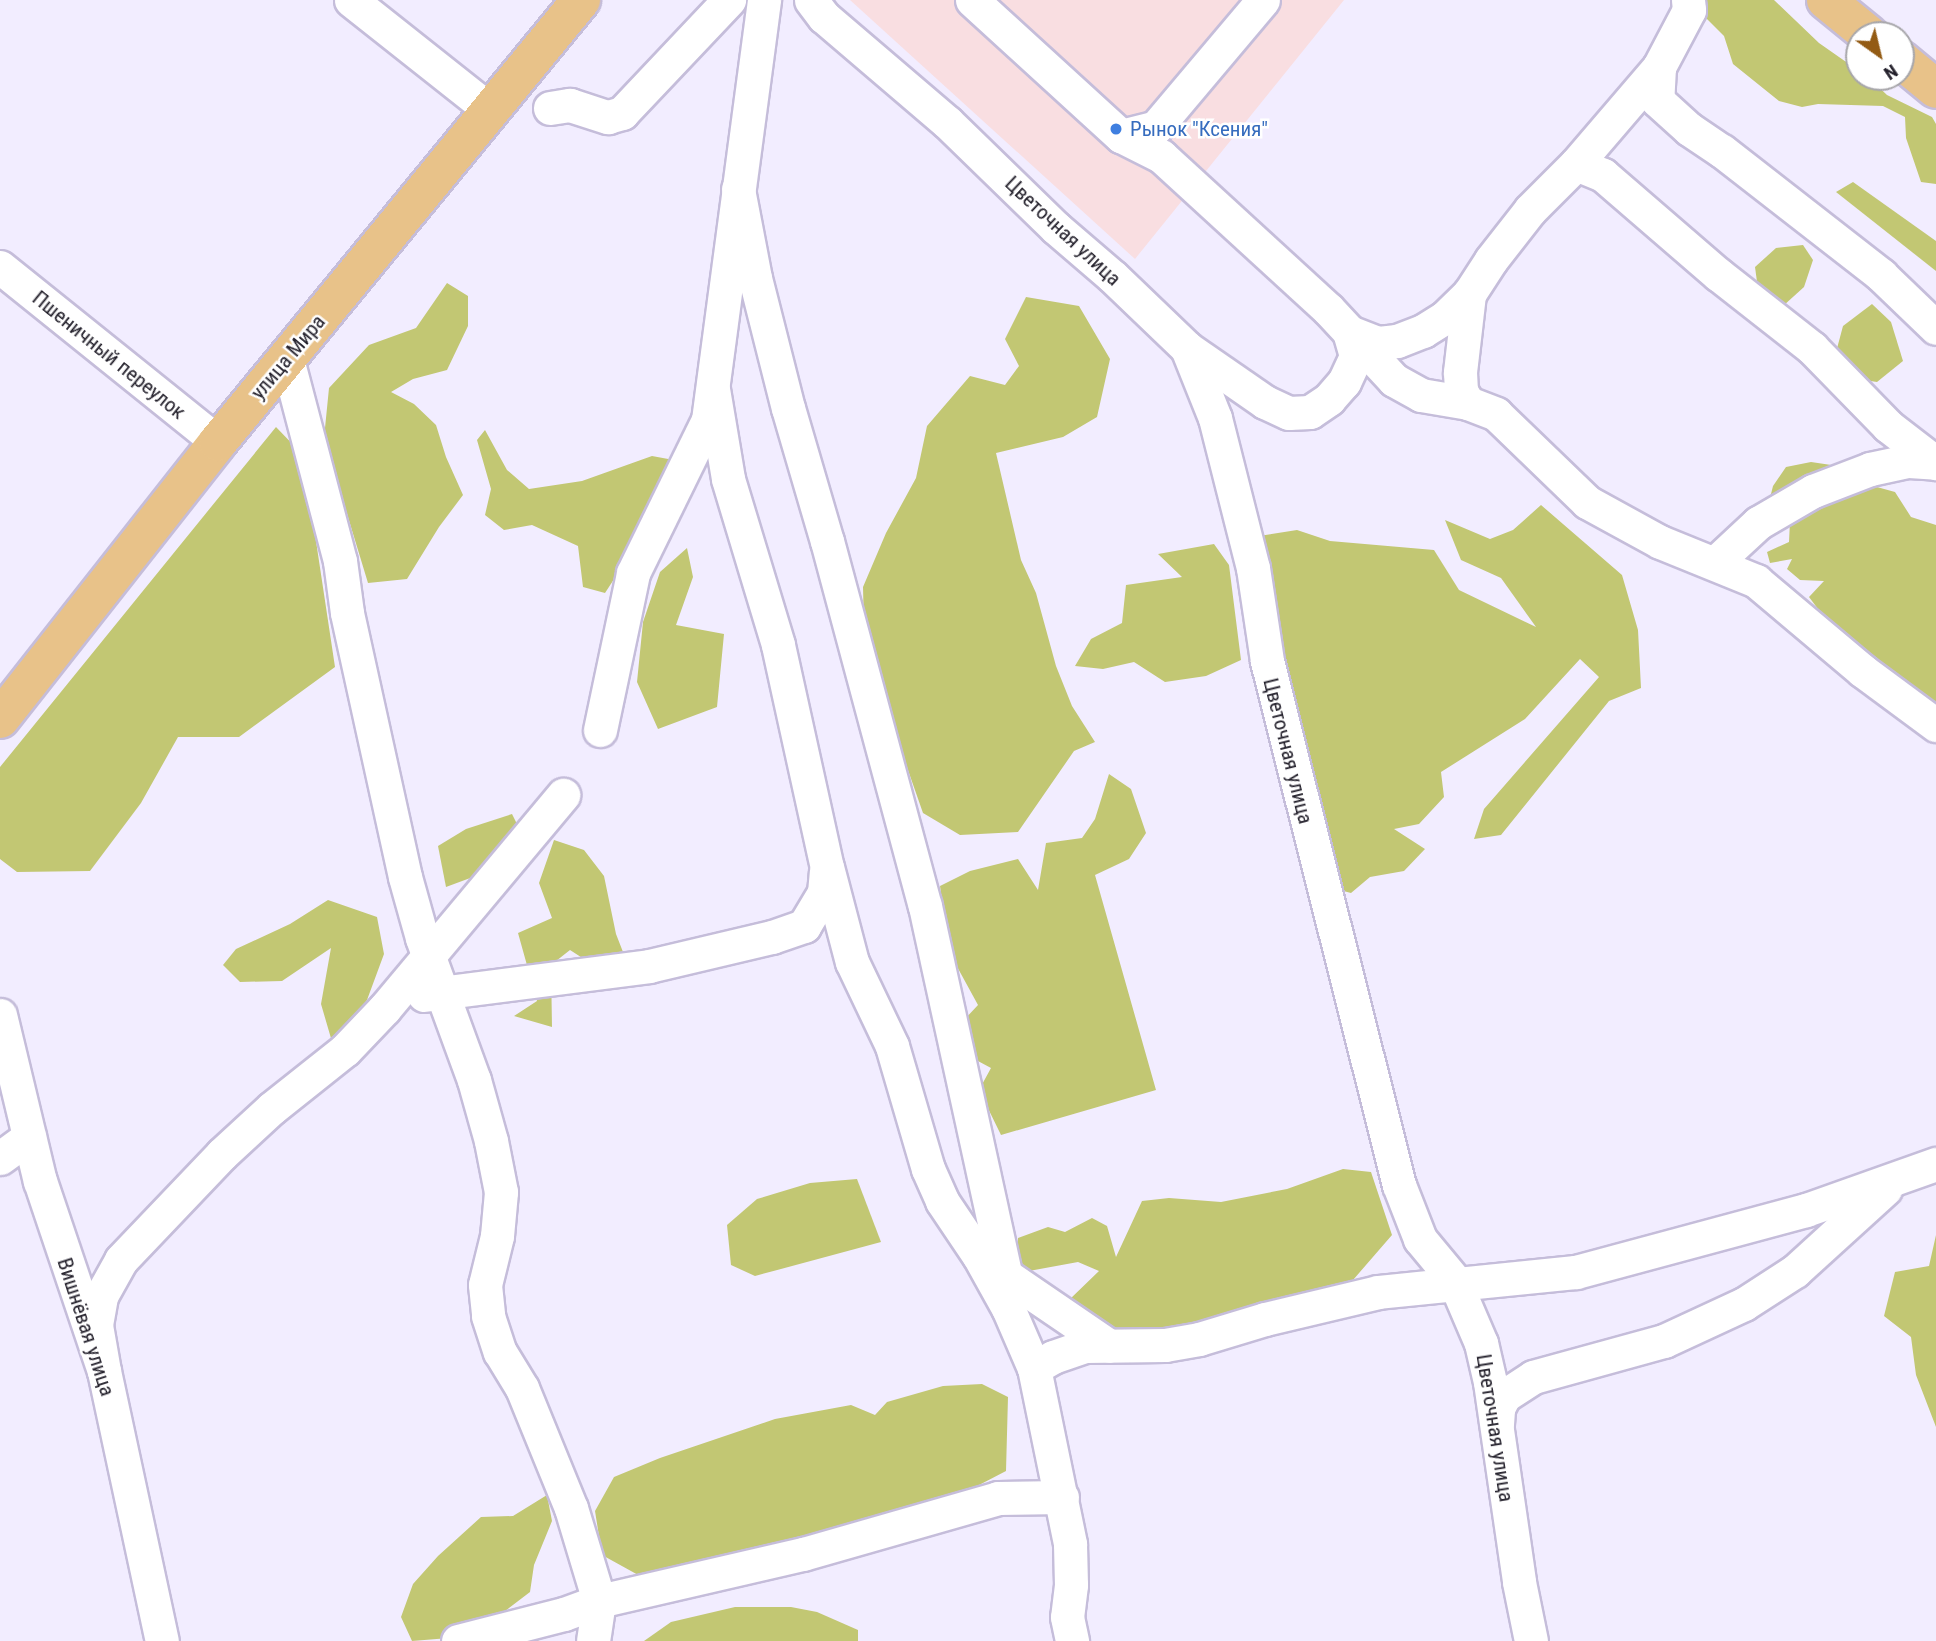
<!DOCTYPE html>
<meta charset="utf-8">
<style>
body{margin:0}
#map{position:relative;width:1936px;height:1641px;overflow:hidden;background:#f2edff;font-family:"Roboto Condensed",sans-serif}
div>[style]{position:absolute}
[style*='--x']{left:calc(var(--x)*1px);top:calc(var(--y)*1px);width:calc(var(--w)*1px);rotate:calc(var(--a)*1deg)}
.commercial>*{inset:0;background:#f9dee1}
.forest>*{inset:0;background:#c2c773}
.roads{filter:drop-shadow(2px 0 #c5bdda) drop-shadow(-2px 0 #c5bdda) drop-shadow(0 2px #c5bdda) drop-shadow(0 -2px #c5bdda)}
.minor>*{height:33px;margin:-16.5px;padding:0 16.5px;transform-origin:16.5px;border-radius:16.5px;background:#fff}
.major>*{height:38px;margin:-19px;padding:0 19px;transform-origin:19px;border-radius:19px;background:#e8c289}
.dots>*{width:19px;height:19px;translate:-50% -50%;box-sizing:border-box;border:4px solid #fff;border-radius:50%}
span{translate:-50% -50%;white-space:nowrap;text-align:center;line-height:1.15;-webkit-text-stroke:5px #fff;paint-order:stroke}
.shop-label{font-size:21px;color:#366cbe}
.left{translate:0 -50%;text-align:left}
.street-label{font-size:21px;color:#23202b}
.north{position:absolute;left:1845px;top:21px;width:70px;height:70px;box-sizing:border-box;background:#fff;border:2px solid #a7a6aa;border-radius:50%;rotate:146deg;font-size:19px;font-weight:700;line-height:28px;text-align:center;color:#23202b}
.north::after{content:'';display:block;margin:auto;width:24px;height:32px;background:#935b14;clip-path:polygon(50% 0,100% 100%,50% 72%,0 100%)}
</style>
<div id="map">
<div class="commercial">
<i style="clip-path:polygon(850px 0,1344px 0,1135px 259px)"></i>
</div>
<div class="forest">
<i style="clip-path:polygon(1696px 0,1774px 0,1819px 43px,1859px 71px,1859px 77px,1868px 77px,1887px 95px,1932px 117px,1936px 124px,1936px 184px,1921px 182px,1906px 138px,1905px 117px,1883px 106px,1818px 104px,1802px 107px,1779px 101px,1733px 64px,1724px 36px,1706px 18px)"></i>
<i style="clip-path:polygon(1853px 182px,1936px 241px,1936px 271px,1836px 192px)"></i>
<i style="clip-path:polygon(1803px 245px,1813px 260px,1804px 287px,1783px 306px,1758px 289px,1755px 267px,1776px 248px)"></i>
<i style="clip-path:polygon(447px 283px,468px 296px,468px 326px,447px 370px,413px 379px,391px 392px,414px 404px,436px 425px,446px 457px,463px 495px,439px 527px,407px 579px,368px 583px,324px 438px,329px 388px,369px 345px,416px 328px)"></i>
<i style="clip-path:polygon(1026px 297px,1079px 306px,1110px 359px,1097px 417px,1063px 437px,996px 453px,1021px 560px,1036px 593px,1056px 666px,1072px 706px,1095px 742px,1074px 751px,1018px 832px,960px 835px,923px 813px,902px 753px,865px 671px,863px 587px,886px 533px,916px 478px,927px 426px,970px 376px,1005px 385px,1019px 366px,1005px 339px)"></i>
<i style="clip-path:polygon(1872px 304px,1891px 322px,1903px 361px,1877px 382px,1851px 378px,1835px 356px,1843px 326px)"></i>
<i style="clip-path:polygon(276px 427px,303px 455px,335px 667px,239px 737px,178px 737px,141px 803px,90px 871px,17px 872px,0 859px,0 767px)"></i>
<i style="clip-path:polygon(485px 430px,507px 470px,529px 489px,582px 481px,652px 456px,679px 461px,644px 533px,605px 593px,583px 587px,578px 546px,532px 525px,504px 530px,485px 515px,491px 489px,477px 440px)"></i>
<i style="clip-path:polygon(1811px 462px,1838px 466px,1866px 484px,1895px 492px,1911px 517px,1936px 525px,1936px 712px,1841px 634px,1821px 613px,1809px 597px,1824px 581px,1800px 580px,1787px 569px,1792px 559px,1770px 563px,1767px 552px,1789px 542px,1790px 521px,1769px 502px,1773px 486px,1786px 467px)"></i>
<i style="clip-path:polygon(1541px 505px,1622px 575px,1638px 630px,1641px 688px,1609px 701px,1501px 835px,1474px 839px,1484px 809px,1599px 677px,1580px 659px,1525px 719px,1441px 772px,1444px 797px,1419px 824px,1394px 829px,1425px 849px,1404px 871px,1370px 877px,1351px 893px,1332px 888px,1295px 744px,1259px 536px,1297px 530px,1330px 541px,1434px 550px,1459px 590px,1536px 627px,1501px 578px,1461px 560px,1445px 520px,1490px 539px,1513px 530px)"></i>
<i style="clip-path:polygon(1214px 544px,1229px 565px,1241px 660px,1206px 676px,1165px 682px,1134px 662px,1103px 669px,1075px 666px,1091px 639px,1122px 623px,1126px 585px,1182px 577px,1158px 554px)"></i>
<i style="clip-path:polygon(687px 548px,693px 577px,676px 625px,724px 634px,717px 707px,658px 729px,637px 682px,643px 622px,660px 572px)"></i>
<i style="clip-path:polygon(1109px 774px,1131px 789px,1146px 833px,1129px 859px,1095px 875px,1156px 1090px,1001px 1135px,979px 1090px,991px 1068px,963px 1053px,963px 1021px,978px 1005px,949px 952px,940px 886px,970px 871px,1018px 859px,1038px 890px,1046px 843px,1082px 838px,1095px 819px)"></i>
<i style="clip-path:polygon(512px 814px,518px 826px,481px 874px,446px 887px,438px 846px,466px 829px)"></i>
<i style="clip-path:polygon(554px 840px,584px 850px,604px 876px,616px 934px,630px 970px,601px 970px,570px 950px,551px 965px,552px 1027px,514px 1016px,537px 1001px,518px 933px,552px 918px,539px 883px)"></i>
<i style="clip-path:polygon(328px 900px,377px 917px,384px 954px,367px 1000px,335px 1052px,321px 1004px,331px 948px,282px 981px,240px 982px,223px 965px,236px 949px,290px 924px)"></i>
<i style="clip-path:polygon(1343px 1169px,1371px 1172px,1392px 1235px,1353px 1280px,1305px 1312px,1111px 1337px,1069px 1300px,1099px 1271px,1078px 1262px,1018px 1273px,1018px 1238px,1048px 1227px,1065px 1232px,1092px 1218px,1107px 1226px,1116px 1257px,1142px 1201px,1169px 1198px,1221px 1202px,1287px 1189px)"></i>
<i style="clip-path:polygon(857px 1179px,881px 1242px,755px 1276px,731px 1265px,727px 1225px,757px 1199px,810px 1183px)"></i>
<i style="clip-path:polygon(1936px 1235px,1936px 1427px,1916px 1375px,1911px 1337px,1884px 1316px,1895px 1272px,1929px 1266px)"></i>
<i style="clip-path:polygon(982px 1384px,1008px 1397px,1006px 1471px,956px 1497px,898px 1509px,730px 1558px,640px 1576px,602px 1555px,595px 1511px,614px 1477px,660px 1458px,775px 1419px,851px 1405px,875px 1415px,887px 1402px,943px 1386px)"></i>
<i style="clip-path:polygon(547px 1495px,552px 1521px,534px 1565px,530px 1592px,500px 1615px,539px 1641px,449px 1638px,412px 1641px,401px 1617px,413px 1584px,438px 1556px,481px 1517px,513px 1516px)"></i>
<i style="clip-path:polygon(735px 1607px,791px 1607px,817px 1612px,858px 1630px,858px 1641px,644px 1641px,671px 1622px)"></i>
</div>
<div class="roads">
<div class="minor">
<i style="--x:351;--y:0;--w:179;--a:38.4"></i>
<i style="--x:811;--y:0;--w:21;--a:53"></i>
<i style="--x:824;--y:17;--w:162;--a:40.5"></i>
<i style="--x:947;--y:122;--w:152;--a:44.2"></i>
<i style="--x:1056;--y:228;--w:74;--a:40.6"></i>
<i style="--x:1112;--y:276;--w:104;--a:43.8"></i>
<i style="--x:1187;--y:348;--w:75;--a:68.2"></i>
<i style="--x:1215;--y:418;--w:155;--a:75.8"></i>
<i style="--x:1253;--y:568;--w:94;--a:81.4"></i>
<i style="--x:1267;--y:661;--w:540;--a:75.86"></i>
<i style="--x:1399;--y:1185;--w:58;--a:68.7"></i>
<i style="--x:1420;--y:1239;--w:53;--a:50.3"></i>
<i style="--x:1454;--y:1280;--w:69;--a:66.8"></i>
<i style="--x:1481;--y:1343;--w:40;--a:77"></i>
<i style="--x:1490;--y:1382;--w:202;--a:81.7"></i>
<i style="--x:1519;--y:1582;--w:60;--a:78.5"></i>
<i style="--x:972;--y:0;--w:202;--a:42.4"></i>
<i style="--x:1121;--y:136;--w:36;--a:-14"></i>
<i style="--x:1156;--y:127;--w:166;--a:-49.9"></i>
<i style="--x:1688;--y:0;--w:10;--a:84"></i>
<i style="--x:1689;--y:10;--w:64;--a:117.8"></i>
<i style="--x:1659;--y:67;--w:33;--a:93"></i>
<i style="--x:1657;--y:100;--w:43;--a:42.2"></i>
<i style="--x:1689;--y:129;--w:40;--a:34"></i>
<i style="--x:1722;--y:151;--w:202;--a:37.9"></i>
<i style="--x:1881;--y:275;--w:76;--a:43.9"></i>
<i style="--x:550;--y:108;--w:20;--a:-9"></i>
<i style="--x:570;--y:105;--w:40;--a:18"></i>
<i style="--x:608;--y:117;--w:15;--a:-16"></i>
<i style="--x:622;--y:113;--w:156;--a:-46.6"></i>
<i style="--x:1121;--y:136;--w:45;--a:26.6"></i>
<i style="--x:1161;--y:156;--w:226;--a:42.5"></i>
<i style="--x:1328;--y:309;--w:97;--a:47.1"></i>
<i style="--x:1394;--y:380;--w:31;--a:29"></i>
<i style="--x:1421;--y:395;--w:48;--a:9.7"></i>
<i style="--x:1468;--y:403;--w:30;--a:21"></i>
<i style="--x:1496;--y:414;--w:127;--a:44"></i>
<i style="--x:1587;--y:502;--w:83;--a:28.7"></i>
<i style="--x:1660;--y:542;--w:104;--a:22.1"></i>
<i style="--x:1756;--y:581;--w:140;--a:40.1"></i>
<i style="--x:1863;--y:671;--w:91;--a:36.5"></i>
<i style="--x:1576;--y:164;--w:29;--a:22"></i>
<i style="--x:1603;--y:175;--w:153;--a:40.8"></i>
<i style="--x:1719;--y:275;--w:118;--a:38.1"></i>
<i style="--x:1812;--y:348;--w:109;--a:45.7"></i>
<i style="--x:1888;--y:426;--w:61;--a:37.6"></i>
<i style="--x:738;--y:189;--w:91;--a:79.2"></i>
<i style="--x:755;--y:278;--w:134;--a:75.8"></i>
<i style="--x:788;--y:408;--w:139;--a:73.7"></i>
<i style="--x:827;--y:541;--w:378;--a:75"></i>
<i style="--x:925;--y:906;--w:380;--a:77.7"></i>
<i style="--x:0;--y:267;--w:280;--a:38.8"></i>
<i style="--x:1187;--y:348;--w:95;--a:34.7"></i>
<i style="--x:1265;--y:402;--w:26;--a:25"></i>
<i style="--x:1289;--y:413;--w:21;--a:-3"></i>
<i style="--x:1310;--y:412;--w:23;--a:-34"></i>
<i style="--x:1329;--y:399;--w:23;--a:-49"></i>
<i style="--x:1344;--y:382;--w:29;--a:-65"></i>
<i style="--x:1356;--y:356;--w:25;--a:-106"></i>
<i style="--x:1349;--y:332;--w:31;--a:21"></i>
<i style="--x:1378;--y:343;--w:19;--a:-6"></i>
<i style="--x:1397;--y:341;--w:28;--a:-21"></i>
<i style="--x:1423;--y:331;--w:25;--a:-32"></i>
<i style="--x:1444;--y:318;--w:35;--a:-44"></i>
<i style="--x:1469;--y:294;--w:40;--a:-57.1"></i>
<i style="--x:1491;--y:260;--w:63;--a:-52"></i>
<i style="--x:1530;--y:210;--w:65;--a:-45"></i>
<i style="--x:1576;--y:164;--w:128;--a:-49.4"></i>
<i style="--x:287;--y:359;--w:209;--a:75.3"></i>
<i style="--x:340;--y:561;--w:52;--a:82.3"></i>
<i style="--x:347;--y:613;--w:270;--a:77.6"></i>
<i style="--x:405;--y:877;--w:63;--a:74.4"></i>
<i style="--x:422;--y:938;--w:151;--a:69.9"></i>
<i style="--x:474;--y:1080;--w:63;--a:74.4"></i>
<i style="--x:491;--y:1141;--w:52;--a:78.9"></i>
<i style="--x:501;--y:1192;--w:44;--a:95.2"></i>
<i style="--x:497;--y:1236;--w:50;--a:103.8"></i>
<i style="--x:485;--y:1285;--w:31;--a:84"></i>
<i style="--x:488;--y:1316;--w:38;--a:72"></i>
<i style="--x:500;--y:1352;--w:42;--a:58.6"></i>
<i style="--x:522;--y:1388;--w:130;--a:67.8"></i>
<i style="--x:571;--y:1508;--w:97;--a:73.2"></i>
<i style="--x:599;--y:1601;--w:40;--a:98.5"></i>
<i style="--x:713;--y:389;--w:91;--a:80.5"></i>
<i style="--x:728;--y:479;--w:173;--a:73.2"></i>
<i style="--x:778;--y:645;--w:227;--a:77.6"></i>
<i style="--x:827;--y:867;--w:98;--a:75.3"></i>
<i style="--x:852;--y:962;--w:93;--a:64.5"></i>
<i style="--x:892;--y:1046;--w:128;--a:73.7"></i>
<i style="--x:928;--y:1169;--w:35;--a:66"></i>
<i style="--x:942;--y:1201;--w:66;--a:56.1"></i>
<i style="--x:979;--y:1256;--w:60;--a:60.9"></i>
<i style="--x:1008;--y:1308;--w:65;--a:66.6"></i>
<i style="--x:1034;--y:1368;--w:180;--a:78.4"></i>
<i style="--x:1070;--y:1544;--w:41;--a:88.6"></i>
<i style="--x:1071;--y:1585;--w:32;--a:97"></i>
<i style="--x:1067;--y:1617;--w:25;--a:78"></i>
<i style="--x:1468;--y:403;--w:14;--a:-120"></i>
<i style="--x:1461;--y:391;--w:19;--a:-93"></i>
<i style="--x:1460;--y:372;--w:79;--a:-83.4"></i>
<i style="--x:1715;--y:563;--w:59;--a:-42.9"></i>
<i style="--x:1758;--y:523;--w:64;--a:-30.2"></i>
<i style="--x:1813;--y:491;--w:61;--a:-21.1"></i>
<i style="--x:1870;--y:469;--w:40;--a:-12"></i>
<i style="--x:1909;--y:461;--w:27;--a:4"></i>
<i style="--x:600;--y:730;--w:160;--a:-78.1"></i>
<i style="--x:633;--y:573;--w:170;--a:-63.9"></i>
<i style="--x:708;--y:420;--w:424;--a:-82.4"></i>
<i style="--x:424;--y:995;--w:227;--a:-7.3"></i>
<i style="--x:649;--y:966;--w:126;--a:-13.3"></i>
<i style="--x:772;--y:937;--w:34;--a:-19"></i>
<i style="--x:804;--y:926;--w:39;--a:-59"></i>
<i style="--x:824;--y:893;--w:21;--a:-85"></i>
<i style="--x:0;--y:1015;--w:171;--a:76.5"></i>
<i style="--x:40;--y:1181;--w:200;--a:71.4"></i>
<i style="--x:104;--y:1371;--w:276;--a:77.9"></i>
<i style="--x:0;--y:1158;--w:36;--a:-36"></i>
<i style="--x:989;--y:1264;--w:145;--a:34.3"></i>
<i style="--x:1034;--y:1368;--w:22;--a:-30"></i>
<i style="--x:1053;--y:1357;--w:34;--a:-19"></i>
<i style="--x:1085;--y:1346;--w:80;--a:-0.7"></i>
<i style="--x:1165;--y:1345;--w:35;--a:-10"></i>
<i style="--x:1199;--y:1339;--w:69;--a:-16.9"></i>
<i style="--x:1265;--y:1319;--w:116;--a:-13.4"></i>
<i style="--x:1378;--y:1292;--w:199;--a:-5.8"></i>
<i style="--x:1576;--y:1272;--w:238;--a:-15.1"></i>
<i style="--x:1806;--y:1210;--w:138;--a:-19.5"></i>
<i style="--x:104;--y:1371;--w:47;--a:-99.9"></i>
<i style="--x:96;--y:1325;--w:29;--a:-80"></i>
<i style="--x:101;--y:1296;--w:41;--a:-60.9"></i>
<i style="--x:121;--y:1260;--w:146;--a:-46.4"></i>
<i style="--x:222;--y:1154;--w:68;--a:-42.6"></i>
<i style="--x:272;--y:1108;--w:93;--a:-38.5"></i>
<i style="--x:345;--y:1050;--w:58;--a:-46.4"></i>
<i style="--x:385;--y:1008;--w:278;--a:-50.1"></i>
<i style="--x:1497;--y:1424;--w:16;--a:-86"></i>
<i style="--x:1498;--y:1408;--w:13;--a:-63"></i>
<i style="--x:1504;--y:1396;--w:35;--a:-33"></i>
<i style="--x:1533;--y:1377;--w:136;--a:-15.4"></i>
<i style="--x:1664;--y:1341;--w:88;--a:-24.8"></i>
<i style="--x:1744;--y:1304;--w:61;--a:-32.9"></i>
<i style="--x:1795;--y:1271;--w:122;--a:-42.3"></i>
<i style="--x:458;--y:1641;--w:109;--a:-14.3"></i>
<i style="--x:564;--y:1614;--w:37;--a:-20"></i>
<i style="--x:599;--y:1601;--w:209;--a:-13"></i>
<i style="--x:803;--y:1554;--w:203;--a:-16"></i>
<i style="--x:998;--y:1498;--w:64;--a:-0.9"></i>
</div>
<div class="major">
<i style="--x:1826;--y:0;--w:55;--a:39.1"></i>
<i style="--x:1901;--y:60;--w:45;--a:39.6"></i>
<i style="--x:0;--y:719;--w:352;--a:-51.8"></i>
<i style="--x:218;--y:442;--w:572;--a:-50.6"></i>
</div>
</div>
<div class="dots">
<i style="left:1116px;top:129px;background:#3f7fe0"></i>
</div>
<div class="shop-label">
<span class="left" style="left:1130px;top:129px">Рынок "Ксения"</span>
</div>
<div class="street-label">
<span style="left:1063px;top:231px;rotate:43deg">Цветочная улица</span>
<span style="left:109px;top:355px;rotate:39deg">Пшеничный переулок</span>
<span style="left:288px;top:357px;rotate:-50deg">улица Мира</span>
<span style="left:1288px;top:751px;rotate:76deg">Цветочная улица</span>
<span style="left:86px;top:1327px;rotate:72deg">Вишнёвая улица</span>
<span style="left:1495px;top:1428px;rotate:81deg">Цветочная улица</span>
</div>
<div class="north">N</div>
</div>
